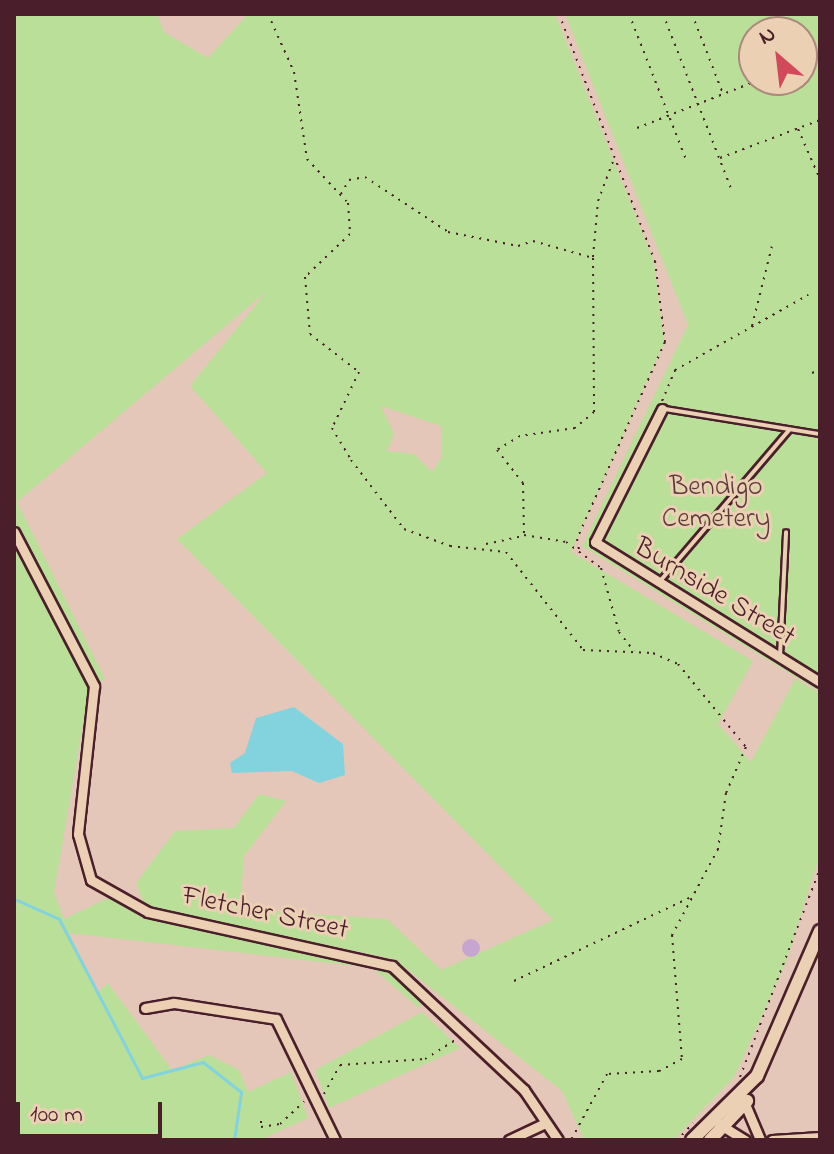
<!DOCTYPE html>
<style>
body{margin:0}
#map{position:relative;width:834px;height:1154px;overflow:hidden;background:#e4c7b9;font-family:"Indie Flower",sans-serif}
div>[style]{position:absolute}
[style*='--x']{left:calc(var(--x)*1px);top:calc(var(--y)*1px);width:calc(var(--w)*1px);rotate:calc(var(--a)*1deg)}
.green>*{inset:0;background:#badf99}
.water>*{inset:0;background:#83d3de}
.stream>*{height:3px;margin:-1.5px;padding:0 1.5px;transform-origin:1.5px;border-radius:1.5px;background:#83d3de}
.building>*{inset:0;background:#c6a5d0}
.round{border-radius:50%}
.path>*{height:2px;margin-top:-1px;transform-origin:0;background:repeating-linear-gradient(90deg,#4a1f2b 0 2px,transparent 0 8px)}
.roads{filter:drop-shadow(2px 0 #4a1f2b) drop-shadow(-2px 0 #4a1f2b) drop-shadow(0 2px #4a1f2b) drop-shadow(0 -2px #4a1f2b)}
.lane>*{height:4px;margin:-2px;padding:0 2px;transform-origin:2px;border-radius:2px;background:#ecd0b3}
.street>*{height:9px;margin:-4.5px;padding:0 4.5px;transform-origin:4.5px;border-radius:4.5px;background:#ecd0b3}
.secondary>*{height:12px;margin:-6px;padding:0 6px;transform-origin:6px;border-radius:6px;background:#ecd0b3}
span{translate:-50% -50%;white-space:nowrap;text-align:center;line-height:1.15;-webkit-text-stroke:6px #ecd0b3;paint-order:stroke}
.park-label{font-size:28px;color:#5b3c3c}
.street-label{font-size:28px;color:#4a1f2b}
.frame{position:absolute;inset:0;border:16px solid #4a1f2b;pointer-events:none}
.north{position:absolute;left:738px;top:16px;width:80px;height:80px;box-sizing:border-box;background:#ecd0b3;border:2px solid #ab897d;border-radius:50%;rotate:332deg;font-size:22px;font-weight:700;line-height:32px;text-align:center;color:#4a1f2b}
.north::after{content:'';display:block;margin:auto;width:28px;height:36px;background:#d1495b;clip-path:polygon(50% 0,100% 100%,50% 72%,0 100%)}
.scale{position:absolute;left:16px;top:1102px;width:146px;height:36px;box-sizing:border-box;border:4px solid #4a1f2b;border-top:0;padding-left:10px;font-size:24px;line-height:28px;white-space:nowrap;color:#4a1f2b;-webkit-text-stroke:6px #ecd0b3;paint-order:stroke}
</style>
<div id="map">
<div class="green">
<i style="clip-path:polygon(evenodd,14px 14px,157px 14px,164px 32px,208px 58px,248px 14px,555px 14px,654px 262px,664px 343px,571px 552px,753px 661px,718px 724px,751px 762px,795px 679px,820px 694px,820px 854px,785px 965px,734px 1077px,673px 1140px,584px 1140px,562px 1091px,394px 959px,145px 907px,136px 883px,175px 831px,234px 828px,259px 794px,286px 801px,244px 856px,240px 909px,387px 919px,441px 970px,553px 920px,177px 539px,267px 473px,190px 386px,267px 291px,17px 502px,105px 679px,89px 689px,54px 892px,64px 919px,108px 898px,138px 912px,396px 971px,423px 1002px,419px 1008px,372px 968px,69px 933px,97px 993px,108px 983px,172px 1070px,209px 1055px,239px 1070px,248px 1092px,291px 1072px,308px 1118px,260px 1140px,14px 1140px,14px 14px,381px 406px,441px 426px,441px 458px,432px 472px,414px 454px,387px 451px,394px 434px,381px 406px)"></i>
<i style="clip-path:polygon(evenodd,565px 14px,820px 14px,820px 692px,582px 546px,688px 325px,565px 14px,754px 32px,802px 32px,802px 80px,754px 80px,754px 32px)"></i>
<i style="clip-path:polygon(422px 1012px,460px 1048px,329px 1108px,315px 1070px)"></i>
</div>
<div class="water">
<i style="clip-path:polygon(294px 707px,343px 744px,345px 775px,319px 783px,292px 771px,232px 773px,230px 763px,245px 753px,256px 718px)"></i>
</div>
<div class="stream">
<i style="--x:17;--y:900;--w:46;--a:24.3"></i>
<i style="--x:59;--y:919;--w:179;--a:62.4"></i>
<i style="--x:142;--y:1078;--w:63;--a:-14.7"></i>
<i style="--x:203;--y:1062;--w:48;--a:38.3"></i>
<i style="--x:241;--y:1092;--w:49;--a:98.3"></i>
</div>
<div class="building">
<i class="round" style="left:462px;top:939px;width:18px;height:18px"></i>
</div>
<div class="path">
<i style="--x:268;--y:14;--w:64;--a:65.9"></i>
<i style="--x:294;--y:72;--w:88;--a:81.5"></i>
<i style="--x:307;--y:159;--w:60;--a:47"></i>
<i style="--x:348;--y:203;--w:31;--a:86"></i>
<i style="--x:350;--y:234;--w:62;--a:136.3"></i>
<i style="--x:305;--y:277;--w:57;--a:85"></i>
<i style="--x:310;--y:334;--w:62;--a:37.8"></i>
<i style="--x:359;--y:372;--w:62;--a:115.7"></i>
<i style="--x:332;--y:428;--w:37;--a:59"></i>
<i style="--x:351;--y:460;--w:87;--a:52.5"></i>
<i style="--x:404;--y:529;--w:49;--a:20.3"></i>
<i style="--x:450;--y:546;--w:56;--a:6.1"></i>
<i style="--x:506;--y:552;--w:125;--a:51.8"></i>
<i style="--x:583;--y:650;--w:70;--a:2.5"></i>
<i style="--x:653;--y:653;--w:27;--a:24"></i>
<i style="--x:678;--y:664;--w:107;--a:50.7"></i>
<i style="--x:746;--y:747;--w:50;--a:113.5"></i>
<i style="--x:726;--y:793;--w:57;--a:98.1"></i>
<i style="--x:718;--y:849;--w:98;--a:118.1"></i>
<i style="--x:672;--y:935;--w:124;--a:85.4"></i>
<i style="--x:682;--y:1059;--w:26;--a:152"></i>
<i style="--x:659;--y:1071;--w:52;--a:176.7"></i>
<i style="--x:607;--y:1074;--w:75;--a:118.6"></i>
<i style="--x:559;--y:14;--w:265;--a:68.8"></i>
<i style="--x:655;--y:261;--w:82;--a:83"></i>
<i style="--x:665;--y:342;--w:216;--a:114.1"></i>
<i style="--x:577;--y:539;--w:16;--a:79"></i>
<i style="--x:629;--y:14;--w:159;--a:68.6"></i>
<i style="--x:663;--y:14;--w:190;--a:68.7"></i>
<i style="--x:692;--y:14;--w:86;--a:68.8"></i>
<i style="--x:786;--y:14;--w:6;--a:72"></i>
<i style="--x:818;--y:14;--w:4;--a:63"></i>
<i style="--x:802;--y:63;--w:19;--a:-21"></i>
<i style="--x:637;--y:128;--w:131;--a:-21.5"></i>
<i style="--x:798;--y:129;--w:55;--a:66.3"></i>
<i style="--x:720;--y:158;--w:107;--a:-20.8"></i>
<i style="--x:341;--y:194;--w:16;--a:-60"></i>
<i style="--x:349;--y:180;--w:16;--a:-11"></i>
<i style="--x:365;--y:177;--w:100;--a:33.5"></i>
<i style="--x:448;--y:232;--w:71;--a:11.3"></i>
<i style="--x:518;--y:246;--w:16;--a:-18"></i>
<i style="--x:533;--y:241;--w:62;--a:15.8"></i>
<i style="--x:593;--y:258;--w:154;--a:89.6"></i>
<i style="--x:594;--y:412;--w:25;--a:140"></i>
<i style="--x:575;--y:428;--w:56;--a:171.7"></i>
<i style="--x:520;--y:436;--w:27;--a:149"></i>
<i style="--x:497;--y:450;--w:42;--a:51.8"></i>
<i style="--x:523;--y:483;--w:52;--a:88.9"></i>
<i style="--x:524;--y:535;--w:43;--a:9.5"></i>
<i style="--x:566;--y:542;--w:44;--a:36.6"></i>
<i style="--x:601;--y:568;--w:66;--a:74.3"></i>
<i style="--x:619;--y:632;--w:24;--a:52"></i>
<i style="--x:593;--y:257;--w:56;--a:-84.9"></i>
<i style="--x:598;--y:201;--w:48;--a:-69.3"></i>
<i style="--x:752;--y:326;--w:82;--a:-76"></i>
<i style="--x:812;--y:373;--w:9;--a:-21"></i>
<i style="--x:662;--y:401;--w:34;--a:-67"></i>
<i style="--x:675;--y:370;--w:153;--a:-29.4"></i>
<i style="--x:486;--y:544;--w:38;--a:-12"></i>
<i style="--x:514;--y:981;--w:194;--a:-25.4"></i>
<i style="--x:740;--y:1077;--w:223;--a:-69"></i>
<i style="--x:324;--y:1094;--w:33;--a:-61"></i>
<i style="--x:340;--y:1065;--w:85;--a:-4"></i>
<i style="--x:425;--y:1059;--w:36;--a:-32"></i>
<i style="--x:261;--y:1121;--w:6;--a:90"></i>
<i style="--x:261;--y:1127;--w:19;--a:-9"></i>
<i style="--x:280;--y:1124;--w:33;--a:-43"></i>
<i style="--x:682;--y:1135;--w:16;--a:-47"></i>
</div>
<div class="roads">
<div class="lane">
<i style="--x:665;--y:409;--w:157;--a:9.2"></i>
<i style="--x:661;--y:580;--w:197;--a:-49.5"></i>
<i style="--x:780;--y:656;--w:124;--a:-87.2"></i>
</div>
<div class="street">
<i style="--x:662;--y:409;--w:149;--a:116.7"></i>
<i style="--x:595;--y:542;--w:265;--a:31.9"></i>
<i style="--x:14;--y:532;--w:174;--a:62.5"></i>
<i style="--x:94;--y:686;--w:149;--a:96.2"></i>
<i style="--x:78;--y:834;--w:48;--a:74.2"></i>
<i style="--x:91;--y:880;--w:65;--a:29.3"></i>
<i style="--x:148;--y:912;--w:250;--a:12.5"></i>
<i style="--x:392;--y:966;--w:181;--a:43.2"></i>
<i style="--x:524;--y:1090;--w:60;--a:55.8"></i>
<i style="--x:145;--y:1008;--w:29;--a:-10"></i>
<i style="--x:174;--y:1003;--w:103;--a:8.9"></i>
<i style="--x:276;--y:1019;--w:135;--a:64"></i>
<i style="--x:745;--y:1104;--w:39;--a:67"></i>
<i style="--x:719;--y:1124;--w:31;--a:32"></i>
<i style="--x:509;--y:1140;--w:38;--a:-25"></i>
<i style="--x:772;--y:1140;--w:48;--a:-3.6"></i>
</div>
<div class="secondary">
<i style="--x:692;--y:1140;--w:91;--a:-44.6"></i>
<i style="--x:757;--y:1076;--w:158;--a:-66.5"></i>
<i style="--x:710;--y:1140;--w:54;--a:-46.5"></i>
</div>
</div>
<div class="park-label">
<span style="left:716px;top:504px">Bendigo<br>Cemetery</span>
</div>
<div class="street-label">
<span style="left:714px;top:593px;rotate:31deg">Burnside Street</span>
<span style="left:265px;top:914px;rotate:12deg">Fletcher Street</span>
</div>
<div class="frame"></div>
<div class="north">N</div>
<div class="scale">100 m</div>
</div>
